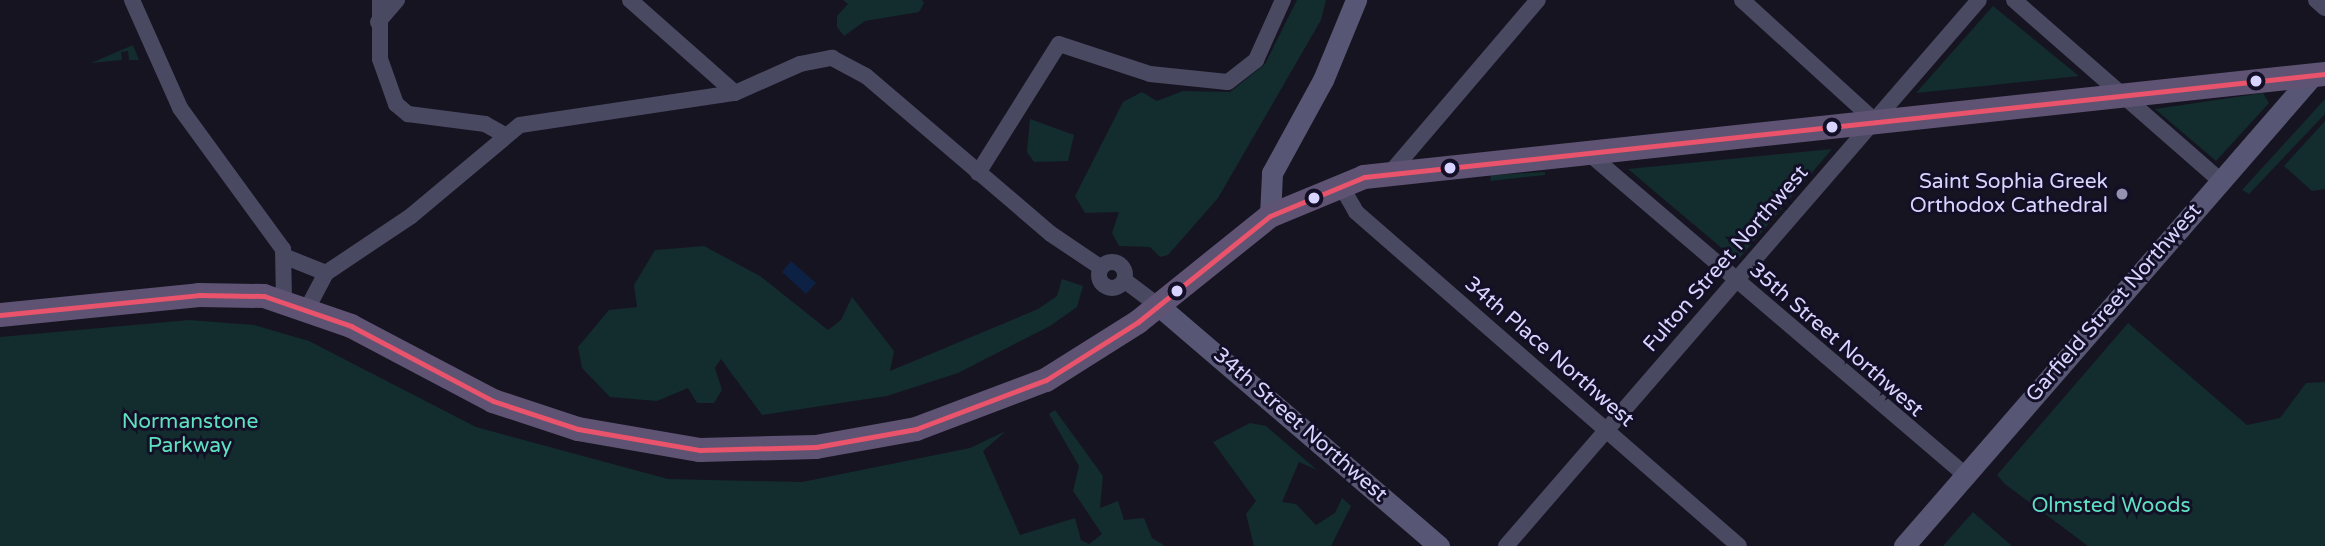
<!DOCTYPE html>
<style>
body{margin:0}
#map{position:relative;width:2325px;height:546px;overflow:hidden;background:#161421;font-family:"Varela Round",sans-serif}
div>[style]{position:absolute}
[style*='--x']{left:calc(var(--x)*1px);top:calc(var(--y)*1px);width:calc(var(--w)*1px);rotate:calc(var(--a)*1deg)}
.green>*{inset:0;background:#132c2d}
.water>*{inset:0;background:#0d2144}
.street>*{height:16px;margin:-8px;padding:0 8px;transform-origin:8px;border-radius:8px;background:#4a4962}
.street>.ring{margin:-8px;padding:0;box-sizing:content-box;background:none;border:16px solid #4a4962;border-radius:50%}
.secondary>*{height:21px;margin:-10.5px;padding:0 10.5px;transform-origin:10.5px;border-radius:10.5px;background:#575674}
.primary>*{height:24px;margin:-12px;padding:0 12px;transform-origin:12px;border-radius:12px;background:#5e5373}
.bus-1>*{height:5px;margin:-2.5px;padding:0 2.5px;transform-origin:2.5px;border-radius:2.5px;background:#e9536b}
.dots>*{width:19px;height:19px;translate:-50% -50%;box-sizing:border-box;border:4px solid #130f26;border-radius:50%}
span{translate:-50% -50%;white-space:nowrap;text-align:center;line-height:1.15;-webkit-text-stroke:6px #130f26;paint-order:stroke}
.poi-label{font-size:21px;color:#d9d4ff}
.right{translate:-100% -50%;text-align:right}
.street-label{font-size:21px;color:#d9d4ff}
.park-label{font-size:21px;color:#5fe0c0}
</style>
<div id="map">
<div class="green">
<i style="clip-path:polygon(843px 0,922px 0,924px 3px,919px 12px,865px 21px,844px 36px,837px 27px,837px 16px,848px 4px)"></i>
<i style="clip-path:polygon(1297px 0,1326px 0,1321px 20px,1218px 198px,1168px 255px,1160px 257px,1150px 247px,1119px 246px,1112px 233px,1119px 212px,1085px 213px,1075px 196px,1123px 102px,1142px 92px,1157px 101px,1183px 91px,1230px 92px,1265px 64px)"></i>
<i style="clip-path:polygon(1993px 6px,2079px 76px,1916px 93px)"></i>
<i style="clip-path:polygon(133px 45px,139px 60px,129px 60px,128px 51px,121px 52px,122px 60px,91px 63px)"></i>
<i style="clip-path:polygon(2263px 93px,2269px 103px,2216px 161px,2155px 109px)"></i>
<i style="clip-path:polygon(2325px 99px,2325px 114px,2249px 194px,2242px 190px)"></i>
<i style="clip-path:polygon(1030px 119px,1074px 135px,1068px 161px,1034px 162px,1027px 152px)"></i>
<i style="clip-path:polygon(2325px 121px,2325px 189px,2312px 191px,2284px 166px)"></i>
<i style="clip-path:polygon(1832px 149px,1737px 261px,1628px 169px)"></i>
<i style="clip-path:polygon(1545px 172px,1545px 175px,1490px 181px,1491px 175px)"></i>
<i style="clip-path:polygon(704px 246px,760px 276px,828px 330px,841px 320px,852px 297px,894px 351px,890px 371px,1038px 309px,1057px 296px,1062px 279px,1083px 286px,1077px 307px,1050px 326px,958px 373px,887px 396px,762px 415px,721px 359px,715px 368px,722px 390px,714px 403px,697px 403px,688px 388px,657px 401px,610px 397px,582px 368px,578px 347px,609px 310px,637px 307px,634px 285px,655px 250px)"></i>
<i style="clip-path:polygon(189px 320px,254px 325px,309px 341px,476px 427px,668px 479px,802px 482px,970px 448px,1006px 431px,983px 451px,1020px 535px,1075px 518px,1081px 540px,1089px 544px,1102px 534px,1073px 491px,1079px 466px,1049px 414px,1055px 410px,1103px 476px,1100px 508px,1118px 501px,1124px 520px,1144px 518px,1152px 538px,1165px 546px,0 546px,0 337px)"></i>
<i style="clip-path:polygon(2128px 323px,2247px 425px,2280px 418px,2306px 383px,2325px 382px,2325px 546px,2088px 546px,2005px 484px,1997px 475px)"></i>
<i style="clip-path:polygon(1250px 423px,1266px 426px,1317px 470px,1299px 462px,1282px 502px,1296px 504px,1316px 525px,1335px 513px,1342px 498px,1351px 506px,1331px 546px,1254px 546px,1246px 514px,1256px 501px,1213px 442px)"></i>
<i style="clip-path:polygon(1973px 512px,2012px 546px,1943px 546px)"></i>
</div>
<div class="water">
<i style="clip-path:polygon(791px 261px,816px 283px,806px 294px,782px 272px)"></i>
</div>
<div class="street">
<i style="--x:132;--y:0;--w:118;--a:66"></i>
<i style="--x:180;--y:108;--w:175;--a:53.9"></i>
<i style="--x:283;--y:249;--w:53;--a:88.9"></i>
<i style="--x:380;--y:0;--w:59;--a:90"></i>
<i style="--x:380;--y:59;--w:48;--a:70.4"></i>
<i style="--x:396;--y:104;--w:16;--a:40"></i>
<i style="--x:408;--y:114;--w:78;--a:7.4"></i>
<i style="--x:485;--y:124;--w:21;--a:29"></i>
<i style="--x:630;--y:0;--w:140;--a:41.5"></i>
<i style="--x:1742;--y:0;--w:178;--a:42.3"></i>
<i style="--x:2014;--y:0;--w:275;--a:41.2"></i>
<i style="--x:2316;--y:0;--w:12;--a:42"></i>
<i style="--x:378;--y:22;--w:29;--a:-49"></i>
<i style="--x:1586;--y:151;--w:499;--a:40.5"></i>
<i style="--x:1391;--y:172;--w:226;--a:-49.5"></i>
<i style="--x:978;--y:173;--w:152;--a:-57.9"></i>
<i style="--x:1059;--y:44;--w:96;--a:18.2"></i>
<i style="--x:1150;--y:74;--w:78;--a:5.9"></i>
<i style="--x:1228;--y:82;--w:36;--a:-38"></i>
<i style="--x:1256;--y:60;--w:66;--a:-65.8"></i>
<i style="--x:1340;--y:184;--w:32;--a:60"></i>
<i style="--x:1356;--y:212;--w:508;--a:41.09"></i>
<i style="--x:286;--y:257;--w:43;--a:21.8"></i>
<i class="ring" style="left:1099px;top:262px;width:10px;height:10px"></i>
<i style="--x:1128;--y:283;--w:39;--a:37"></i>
<i style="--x:307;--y:309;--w:41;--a:-62.2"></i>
<i style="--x:326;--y:273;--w:102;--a:-33.8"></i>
<i style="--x:411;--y:216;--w:142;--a:-39.9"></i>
<i style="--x:520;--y:125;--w:217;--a:-8.5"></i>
<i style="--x:735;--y:93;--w:71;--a:-24"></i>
<i style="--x:800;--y:64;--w:33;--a:-11"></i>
<i style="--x:832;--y:58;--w:38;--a:28"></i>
<i style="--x:866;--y:76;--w:243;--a:40.5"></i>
<i style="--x:1051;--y:234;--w:59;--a:34"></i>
<i style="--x:1506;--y:546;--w:722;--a:-49.1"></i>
</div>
<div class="secondary">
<i style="--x:1270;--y:216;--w:43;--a:-87.3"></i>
<i style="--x:1272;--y:173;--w:106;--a:-61.3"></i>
<i style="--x:1323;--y:80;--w:87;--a:-67.6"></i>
<i style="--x:1159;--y:306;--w:369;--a:40.6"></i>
<i style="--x:1904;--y:546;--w:624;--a:-49.03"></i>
</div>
<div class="primary">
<i style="--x:0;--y:315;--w:200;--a:-5.7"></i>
<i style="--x:199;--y:295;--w:65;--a:0.9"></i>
<i style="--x:264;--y:296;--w:92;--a:19"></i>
<i style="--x:351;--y:326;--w:161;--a:27.8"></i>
<i style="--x:493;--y:401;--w:89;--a:18.2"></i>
<i style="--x:578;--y:429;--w:124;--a:9.8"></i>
<i style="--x:700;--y:450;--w:116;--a:-1.5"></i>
<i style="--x:816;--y:447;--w:102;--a:-10.2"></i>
<i style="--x:916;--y:429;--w:139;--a:-20.7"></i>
<i style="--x:1046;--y:380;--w:109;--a:-32.2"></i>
<i style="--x:1138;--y:322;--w:169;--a:-38.8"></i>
<i style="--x:1270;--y:216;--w:102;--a:-22.5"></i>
<i style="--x:1364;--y:177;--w:967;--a:-6.12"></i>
</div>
<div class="bus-1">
<i style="--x:0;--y:315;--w:200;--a:-5.7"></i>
<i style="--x:199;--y:295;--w:65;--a:0.9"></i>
<i style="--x:264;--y:296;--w:92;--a:19"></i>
<i style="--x:351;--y:326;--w:161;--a:27.8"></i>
<i style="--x:493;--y:401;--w:89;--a:18.2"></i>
<i style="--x:578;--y:429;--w:124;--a:9.8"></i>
<i style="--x:700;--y:450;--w:116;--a:-1.5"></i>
<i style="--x:816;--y:447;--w:102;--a:-10.2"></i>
<i style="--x:916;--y:429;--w:139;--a:-20.7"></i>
<i style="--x:1046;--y:380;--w:109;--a:-32.2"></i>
<i style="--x:1138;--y:322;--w:169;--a:-38.8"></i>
<i style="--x:1270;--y:216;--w:102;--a:-22.5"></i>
<i style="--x:1364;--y:177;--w:967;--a:-6.12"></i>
</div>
<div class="dots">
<i style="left:2256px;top:81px;background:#d9d4ff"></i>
<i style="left:1832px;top:127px;background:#d9d4ff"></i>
<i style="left:1450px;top:168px;background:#d9d4ff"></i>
<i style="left:2122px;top:194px;background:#9591b1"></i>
<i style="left:1314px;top:198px;background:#d9d4ff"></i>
<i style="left:1177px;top:291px;background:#d9d4ff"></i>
</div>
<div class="poi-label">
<span class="right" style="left:2108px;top:194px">Saint Sophia Greek<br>Orthodox Cathedral</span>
</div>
<div class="street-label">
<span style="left:1726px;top:259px;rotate:-49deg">Fulton Street Northwest</span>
<span style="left:2114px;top:303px;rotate:-49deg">Garfield Street Northwest</span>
<span style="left:1836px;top:340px;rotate:41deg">35th Street Northwest</span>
<span style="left:1549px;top:352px;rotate:41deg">34th Place Northwest</span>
<span style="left:1300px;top:425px;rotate:41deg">34th Street Northwest</span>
</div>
<div class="park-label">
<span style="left:190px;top:434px">Normanstone<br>Parkway</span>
<span style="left:2111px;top:506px">Olmsted Woods</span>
</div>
</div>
